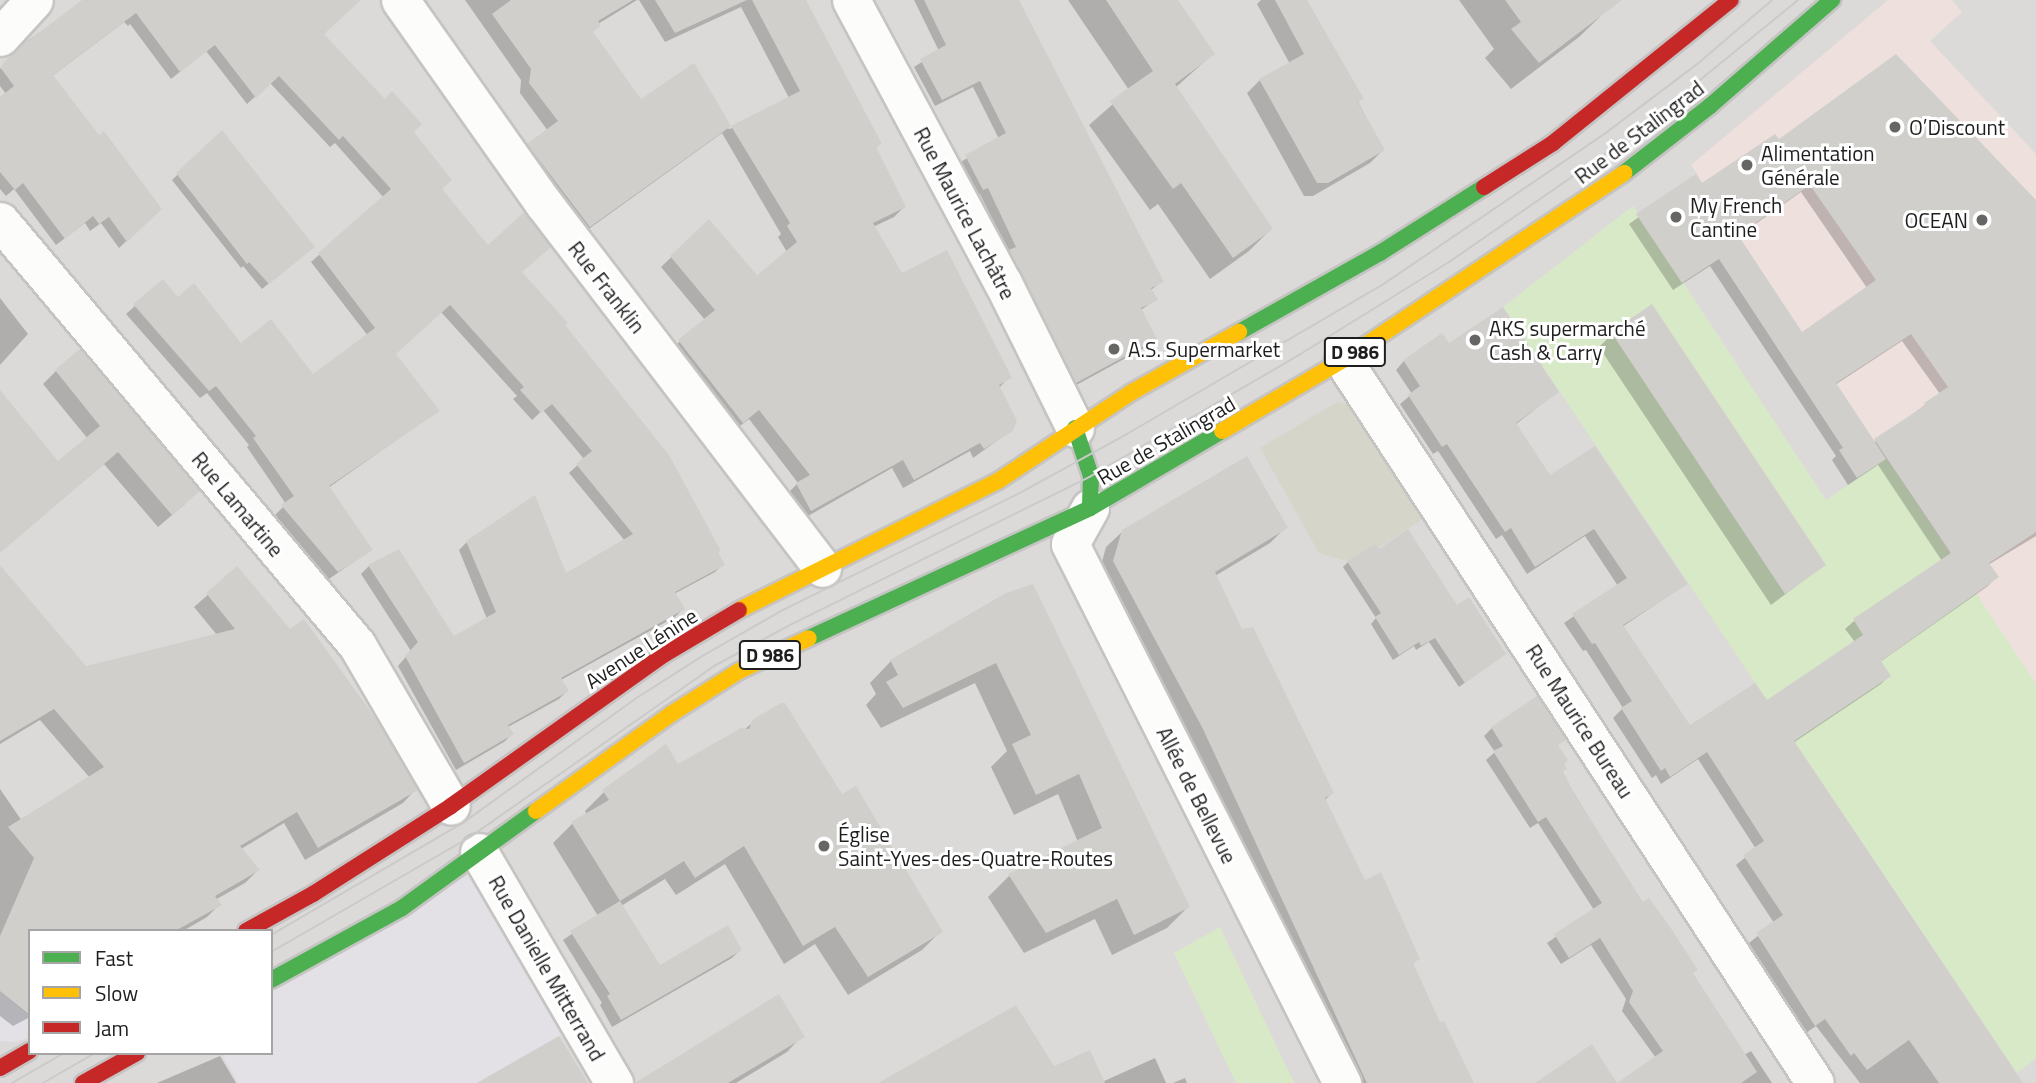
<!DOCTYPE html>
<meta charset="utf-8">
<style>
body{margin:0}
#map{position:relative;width:2036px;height:1083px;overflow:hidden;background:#edebe7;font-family:"Titillium Web",sans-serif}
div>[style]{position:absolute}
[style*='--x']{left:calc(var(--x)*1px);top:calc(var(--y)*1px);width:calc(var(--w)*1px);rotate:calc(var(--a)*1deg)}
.residential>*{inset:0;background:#dcdad8}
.commercial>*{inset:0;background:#eee0dd}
.religious>*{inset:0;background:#dbdad8}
.construction>*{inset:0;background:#d5d5c9}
.grass>*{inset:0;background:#d8e9c7}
.plaza>*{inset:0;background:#e3e1e6}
.shadow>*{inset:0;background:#0003}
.building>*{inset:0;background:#d1cfcc}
.roads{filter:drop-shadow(2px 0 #c5c4c3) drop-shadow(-2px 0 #c5c4c3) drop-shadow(0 2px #c5c4c3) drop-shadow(0 -2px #c5c4c3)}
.street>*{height:37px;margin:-18.5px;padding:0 18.5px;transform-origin:18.5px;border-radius:18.5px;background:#fcfcfb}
.fast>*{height:16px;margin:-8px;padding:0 8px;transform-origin:8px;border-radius:8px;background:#4caf50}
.slow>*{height:16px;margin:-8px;padding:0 8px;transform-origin:8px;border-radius:8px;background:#ffc107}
.jam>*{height:16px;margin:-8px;padding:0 8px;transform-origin:8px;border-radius:8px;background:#c62828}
.tram>*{height:2px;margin:-1px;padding:0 1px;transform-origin:1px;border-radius:1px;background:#cacac9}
.dots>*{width:19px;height:19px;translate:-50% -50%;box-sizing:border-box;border:4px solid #fff;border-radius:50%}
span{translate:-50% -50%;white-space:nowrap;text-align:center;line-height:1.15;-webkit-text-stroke:6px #fff;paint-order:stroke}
.shield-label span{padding:2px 5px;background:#fff;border:2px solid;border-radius:5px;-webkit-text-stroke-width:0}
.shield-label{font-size:19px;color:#1e1e1e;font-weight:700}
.poi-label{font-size:21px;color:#1e1e1e}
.left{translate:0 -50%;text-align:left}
.right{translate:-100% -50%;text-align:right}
.street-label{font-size:21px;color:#1e1e1e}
.legend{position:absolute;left:28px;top:929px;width:245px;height:126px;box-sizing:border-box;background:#fff;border:2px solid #a5a5a5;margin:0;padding:9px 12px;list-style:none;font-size:21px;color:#1e1e1e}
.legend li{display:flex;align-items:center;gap:14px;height:35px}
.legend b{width:35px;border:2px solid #a5a5a5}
</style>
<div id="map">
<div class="residential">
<i style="clip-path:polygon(evenodd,0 0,2036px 0,2036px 1083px,0 1083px,0 0,30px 931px,271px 931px,271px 1053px,30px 1053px,30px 931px)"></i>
</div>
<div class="commercial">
<i style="clip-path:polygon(1888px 0,2036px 0,2036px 684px,1691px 165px)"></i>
</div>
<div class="religious">
<i style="clip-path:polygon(1952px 0,2036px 0,2036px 154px,1930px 41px,1962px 12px)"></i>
</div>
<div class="construction">
<i style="clip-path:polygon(1337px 402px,1359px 407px,1429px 515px,1378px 548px,1374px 543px,1347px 561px,1319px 553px,1260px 448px)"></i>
</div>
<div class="grass">
<i style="clip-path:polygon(1633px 206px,1826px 500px,1887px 458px,2036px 684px,2036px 1058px,2017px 1073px,1503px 307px)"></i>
<i style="clip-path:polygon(1220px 927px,1294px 1083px,1236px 1083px,1174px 953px)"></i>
</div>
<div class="plaza">
<i style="clip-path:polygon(476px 870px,565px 1033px,477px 1083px,238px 1083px,221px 1053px,271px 1053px,271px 989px)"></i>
<i style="clip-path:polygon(0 991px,27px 1014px,30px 1013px,30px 1037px,16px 1042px,0 1041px)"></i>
</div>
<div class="shadow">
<i style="clip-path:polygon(86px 0,357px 0,322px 34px,412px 132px,440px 190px,488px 247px,520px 273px,563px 325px,723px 564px,715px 572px,674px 594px,683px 609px,675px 617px,561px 680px,567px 691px,559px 699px,508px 727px,512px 734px,504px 742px,456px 770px,398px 666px,411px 651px,361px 574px,369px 566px,453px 638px,487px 619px,459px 550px,467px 542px,565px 575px,625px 541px,569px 473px,584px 459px,543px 410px,532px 420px,513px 399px,517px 396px,441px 312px,394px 354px,438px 411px,328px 488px,371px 550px,329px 579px,275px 515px,286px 504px,247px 447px,249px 445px,207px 393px,200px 398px,126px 314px,163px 281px,178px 300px,241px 345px,312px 377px,368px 336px,311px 262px,384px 198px,335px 143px,330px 147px,270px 83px,247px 104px,206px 51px,171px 79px,130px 24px,128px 26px,124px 22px,52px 76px,98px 137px,160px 209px,119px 248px,101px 223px,90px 231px,85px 223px,56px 245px,14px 189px,6px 196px,0 189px,0 99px,6px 94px,0 86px,0 69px,26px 42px)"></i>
<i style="clip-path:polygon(465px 0,637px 0,598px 24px,591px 33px,641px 101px,730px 129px,789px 98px,741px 7px,665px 42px,639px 0,804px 0,879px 144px,875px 149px,904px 207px,894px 217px,873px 227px,902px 275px,1009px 377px,999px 388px,1012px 430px,973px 458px,970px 451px,903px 488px,892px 468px,801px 520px,787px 494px,798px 483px,749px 419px,732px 432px,669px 351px,705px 320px,661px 267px,709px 221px,756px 277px,787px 252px,778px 237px,781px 234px,722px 133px,579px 236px,518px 155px,548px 131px,520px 93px,521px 80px)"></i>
<i style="clip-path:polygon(914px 0,1017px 0,1162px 281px,1151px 290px,1156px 299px,1141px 310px,1155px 339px,1148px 346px,1069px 389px,1003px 258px,1009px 253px,980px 194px,976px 196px,959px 163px,999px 139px,973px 87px,935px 106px,914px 67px,939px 51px)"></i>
<i style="clip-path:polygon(1068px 0,1176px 0,1213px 54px,1175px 88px,1271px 229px,1249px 251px,1210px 279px,1158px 204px,1150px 210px,1089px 125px,1129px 90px)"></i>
<i style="clip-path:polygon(1261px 0,1306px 0,1383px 150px,1370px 163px,1313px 196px,1304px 196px,1247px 93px,1260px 80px,1290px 64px,1257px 4px)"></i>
<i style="clip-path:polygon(1459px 0,1600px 0,1607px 10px,1579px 37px,1511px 89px,1485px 58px,1494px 49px)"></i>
<i style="clip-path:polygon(222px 133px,307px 252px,262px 289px,243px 266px,241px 268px,172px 180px)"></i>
<i style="clip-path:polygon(evenodd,1778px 141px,2036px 202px,2036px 536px,1988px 565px,1996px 577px,1988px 586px,1880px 662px,1889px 676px,1881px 684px,1793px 743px,2004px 1083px,1860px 1083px,1816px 1026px,1806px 1033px,1749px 943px,1774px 923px,1736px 865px,1756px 849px,1698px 759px,1661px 784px,1656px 775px,1652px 778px,1613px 718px,1623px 708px,1586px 650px,1583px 651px,1564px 623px,1618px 586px,1585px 536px,1527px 574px,1502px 535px,1496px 539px,1438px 451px,1433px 454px,1400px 404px,1412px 394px,1396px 370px,1404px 361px,1449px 346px,1557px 392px,1515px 425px,1550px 477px,1686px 584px,1622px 627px,1690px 727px,1766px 703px,1855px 642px,1845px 629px,1854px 621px,1942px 561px,1878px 465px,1848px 485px,1832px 460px,1836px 456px,1710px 266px,1673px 290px,1629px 224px,1695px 177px,1701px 186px,1778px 141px,1801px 192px,1867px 288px,1801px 334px,1737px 237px,1801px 192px,1778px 141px,1902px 341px,1940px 394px,1873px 443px,1835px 385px,1902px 341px)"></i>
<i style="clip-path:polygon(0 298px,28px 334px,0 365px)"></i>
<i style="clip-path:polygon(1652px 306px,1824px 565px,1771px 605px,1599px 347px,1612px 334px)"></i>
<i style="clip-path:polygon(56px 371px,185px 504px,158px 527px,104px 464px,0 552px,0 391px,58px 464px,88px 439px,43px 384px)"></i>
<i style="clip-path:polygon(1285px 528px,1270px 543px,1215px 576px,1241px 631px,1332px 793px,1325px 800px,1364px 882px,1418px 958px,1412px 965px,1439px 1025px,1472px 1083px,1345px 1083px,1098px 577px,1106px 547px,1123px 531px)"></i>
<i style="clip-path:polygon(1378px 551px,1498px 659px,1459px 687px,1429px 642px,1416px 650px,1414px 646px,1393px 660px,1371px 624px,1376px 618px,1343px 567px,1348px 562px)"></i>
<i style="clip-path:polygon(0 567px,85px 668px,217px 635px,194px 607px,237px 569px,415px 790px,403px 803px,305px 860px,284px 823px,241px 849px,258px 870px,245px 883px,215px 900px,219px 905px,207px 917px,183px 931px,30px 931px,30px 1017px,13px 1026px,0 1016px,0 789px,22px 821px,90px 778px,40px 720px,0 744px)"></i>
<i style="clip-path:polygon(1006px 595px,1188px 907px,1167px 928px,1112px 955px,1095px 919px,1024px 953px,988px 897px,1009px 876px,1078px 842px,1058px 794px,1014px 815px,991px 767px,1007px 751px,975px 683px,881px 728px,866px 705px,876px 694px,870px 683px,891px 661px)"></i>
<i style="clip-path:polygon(753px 722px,842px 797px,941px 931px,922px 950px,848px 995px,815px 944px,784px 964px,725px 864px,676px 895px,665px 879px,621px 906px,659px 967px,740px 950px,732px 958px,612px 1027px,600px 1005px,602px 1003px,563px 940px,598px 916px,553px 843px,572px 824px,587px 815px,585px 811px,604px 792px,678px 766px,744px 730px)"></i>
<i style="clip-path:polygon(1492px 728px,1557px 746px,1561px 772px,1642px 904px,1744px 1055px,1751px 1051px,1772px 1083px,1621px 1083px,1656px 1058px,1622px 1011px,1626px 999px,1591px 945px,1561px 964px,1547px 943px,1594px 910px,1538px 823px,1530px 828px,1486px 760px,1495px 752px,1484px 736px)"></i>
<i style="clip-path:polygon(802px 1036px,787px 1052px,736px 1083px,642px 1083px)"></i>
<i style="clip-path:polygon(220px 1056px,236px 1083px,157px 1083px)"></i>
<i style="clip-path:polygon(1155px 1058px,1166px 1083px,889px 1083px,1053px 1068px,1102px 1082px)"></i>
<i style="clip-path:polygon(1185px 1078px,1187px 1083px,1173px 1083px)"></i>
</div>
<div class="building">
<i style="clip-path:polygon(82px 0,361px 0,324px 34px,385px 99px,392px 91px,422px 124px,414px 132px,452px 180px,442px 189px,488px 245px,524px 212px,551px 247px,522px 272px,568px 323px,565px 325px,669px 455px,721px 551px,718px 552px,725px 565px,675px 592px,685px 609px,561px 678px,569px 691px,508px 725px,514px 734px,464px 763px,405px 656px,418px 642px,368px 565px,399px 549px,454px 636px,496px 612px,466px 541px,535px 495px,566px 573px,633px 534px,576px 464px,592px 451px,552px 404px,541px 413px,520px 390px,524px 387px,450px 305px,396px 354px,440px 411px,329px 486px,373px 550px,338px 572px,281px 505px,294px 496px,253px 438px,256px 436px,216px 386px,209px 391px,133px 304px,163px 279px,178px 297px,194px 283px,241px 343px,271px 319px,313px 374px,375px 328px,318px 253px,391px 189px,343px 136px,339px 140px,279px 76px,256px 98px,215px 45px,180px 72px,136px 13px,53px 75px,99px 135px,104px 131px,162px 209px,127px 242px,109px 217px,99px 224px,93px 216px,65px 239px,23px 183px,15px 190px,0 172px,0 97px,14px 86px,0 67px,26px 39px,28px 41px)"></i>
<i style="clip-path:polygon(511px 0,633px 0,598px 21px,601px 26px,593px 32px,641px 99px,694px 63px,731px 126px,590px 227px,527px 144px,558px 121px,529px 83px,531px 69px,492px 14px)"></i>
<i style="clip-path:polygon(655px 0,747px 0,675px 33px)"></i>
<i style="clip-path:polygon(752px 0,806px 0,882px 144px,876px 147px,906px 207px,873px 223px,902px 273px,947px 250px,1012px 378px,999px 385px,1017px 421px,1013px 431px,984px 449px,980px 443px,914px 480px,903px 460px,811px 511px,796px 483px,810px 475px,759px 410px,743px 423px,678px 340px,715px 310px,670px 256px,709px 219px,757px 275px,797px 242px,787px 226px,790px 223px,731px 126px,800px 91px)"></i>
<i style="clip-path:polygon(924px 0,1019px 0,1164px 282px,1151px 288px,1158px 300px,1141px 308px,1157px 339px,1076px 383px,1009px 250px,1016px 247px,988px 188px,983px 190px,965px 155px,1006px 133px,980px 81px,942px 100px,920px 59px,946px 45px)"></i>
<i style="clip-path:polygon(1106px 0,1178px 0,1215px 54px,1175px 84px,1273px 229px,1233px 258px,1181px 183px,1173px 189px,1110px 101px,1153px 71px)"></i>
<i style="clip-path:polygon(1275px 0,1307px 0,1364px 99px,1358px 102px,1385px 150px,1328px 183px,1317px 183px,1259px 79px,1304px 54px)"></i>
<i style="clip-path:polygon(1505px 0,1622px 0,1539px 63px,1511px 29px,1521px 22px)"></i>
<i style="clip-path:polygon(evenodd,1896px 54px,2036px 200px,2036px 532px,1989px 563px,1999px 577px,1881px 661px,1891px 676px,1794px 741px,2023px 1083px,1939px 1083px,1909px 1040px,1867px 1070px,1854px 1053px,1851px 1056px,1825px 1019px,1815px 1026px,1756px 933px,1783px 915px,1743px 855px,1764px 841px,1707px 752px,1670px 777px,1665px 768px,1661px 771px,1621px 708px,1632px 701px,1595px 643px,1592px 644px,1572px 614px,1627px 578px,1594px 529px,1535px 567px,1511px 528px,1505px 532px,1447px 444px,1442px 447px,1408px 395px,1420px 386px,1403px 360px,1442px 333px,1449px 343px,1503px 307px,1559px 392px,1516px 423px,1550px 475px,1595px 446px,1688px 584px,1623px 625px,1690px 725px,1755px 683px,1767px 700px,1863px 635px,1853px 619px,1951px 553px,1874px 439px,1926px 405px,1924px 403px,1948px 387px,1911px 334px,1836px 383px,1886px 459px,1857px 478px,1839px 450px,1843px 448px,1719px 259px,1682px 283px,1636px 214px,1696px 174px,1702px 183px,1775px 134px,1779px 139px,1896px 54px,1810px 185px,1876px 280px,1802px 332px,1738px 235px,1810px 185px)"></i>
<i style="clip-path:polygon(222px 130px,315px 247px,269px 284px,249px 262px,247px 264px,176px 173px)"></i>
<i style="clip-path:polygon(1652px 304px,1826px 565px,1785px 594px,1611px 332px)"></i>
<i style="clip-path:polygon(80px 349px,200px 491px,172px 515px,118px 452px,0 553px,0 390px,58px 461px,100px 426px,55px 370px)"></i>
<i style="clip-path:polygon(1247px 456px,1288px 528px,1215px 572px,1242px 629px,1253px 627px,1334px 793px,1325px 798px,1365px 880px,1381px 872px,1420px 959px,1413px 963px,1440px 1022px,1444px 1021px,1474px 1083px,1367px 1083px,1203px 729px,1113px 561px,1122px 530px)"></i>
<i style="clip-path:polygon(1408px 529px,1457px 605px,1469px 597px,1506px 654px,1465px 683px,1435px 638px,1421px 646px,1419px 642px,1399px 655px,1375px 617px,1381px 613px,1347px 561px,1375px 543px,1379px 549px)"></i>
<i style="clip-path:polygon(0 565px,86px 666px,235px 629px,206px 593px,237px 566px,290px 629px,304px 619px,376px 719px,418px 790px,318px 848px,297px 812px,240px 846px,260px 870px,215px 896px,222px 905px,175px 931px,30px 931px,30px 1015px,0 991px,0 936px,34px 858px,8px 827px,104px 767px,54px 709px,0 741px)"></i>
<i style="clip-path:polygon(1033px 584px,1190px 907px,1134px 935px,1117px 899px,1046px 933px,1008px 874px,1102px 828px,1079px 774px,1036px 795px,1012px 744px,1031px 735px,996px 663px,903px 708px,886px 682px,898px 675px,890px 660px,1006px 593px)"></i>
<i style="clip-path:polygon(1537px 696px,1566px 740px,1558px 745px,1568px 760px,1564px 764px,1567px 769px,1563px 771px,1575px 795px,1643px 902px,1649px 898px,1668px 924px,1698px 970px,1693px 973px,1757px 1072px,1741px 1083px,1535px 1083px,1592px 1044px,1617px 1083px,1663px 1051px,1629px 1002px,1633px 991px,1600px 938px,1569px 958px,1554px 934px,1602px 903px,1546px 817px,1538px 822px,1493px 751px,1503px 746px,1491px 727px)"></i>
<i style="clip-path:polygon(781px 703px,785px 703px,842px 794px,856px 786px,943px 932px,868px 977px,835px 927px,803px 946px,744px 846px,695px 878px,684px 861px,620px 901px,571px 822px,609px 800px,602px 790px,666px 744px,678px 764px,741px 728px,749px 729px,752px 720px)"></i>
<i style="clip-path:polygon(620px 901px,660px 965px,728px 925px,742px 950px,621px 1020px,607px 996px,610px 994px,570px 931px)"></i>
<i style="clip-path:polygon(779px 994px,805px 1037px,728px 1083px,635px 1083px)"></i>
<i style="clip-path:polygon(1016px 1005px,1054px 1066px,1090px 1050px,1105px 1083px,878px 1083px)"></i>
<i style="clip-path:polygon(559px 1036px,588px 1083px,477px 1083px,531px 1052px)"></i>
</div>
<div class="roads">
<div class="street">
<i style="--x:400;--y:0;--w:250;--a:54.8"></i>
<i style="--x:544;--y:204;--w:458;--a:52.6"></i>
<i style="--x:851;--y:0;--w:321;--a:61.8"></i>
<i style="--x:1003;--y:283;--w:162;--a:63.6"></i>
<i style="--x:0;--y:37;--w:50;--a:-47.4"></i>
<i style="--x:0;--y:221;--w:554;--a:49.9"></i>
<i style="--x:357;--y:645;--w:186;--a:59.7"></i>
<i style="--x:1343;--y:360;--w:863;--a:56.86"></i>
<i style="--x:1090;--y:508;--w:41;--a:119.1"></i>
<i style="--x:1070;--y:544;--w:604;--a:63.22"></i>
<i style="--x:479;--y:852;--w:268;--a:59.7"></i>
</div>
<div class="fast">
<i style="--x:1624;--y:173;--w:109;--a:-37.9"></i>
<i style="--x:1710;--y:106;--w:162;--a:-41"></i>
<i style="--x:1239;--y:332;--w:162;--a:-29.3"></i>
<i style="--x:1380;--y:253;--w:123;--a:-32.4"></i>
<i style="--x:1075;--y:428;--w:51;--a:71.6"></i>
<i style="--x:1091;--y:476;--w:32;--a:92"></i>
<i style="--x:809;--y:638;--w:310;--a:-24.8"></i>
<i style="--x:1090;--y:508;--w:153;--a:-30.3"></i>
<i style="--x:271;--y:980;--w:149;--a:-28.8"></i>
<i style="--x:402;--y:908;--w:165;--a:-35.9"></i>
</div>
<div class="slow">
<i style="--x:1222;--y:431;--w:140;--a:-30.4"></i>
<i style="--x:1343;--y:360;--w:338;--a:-33.6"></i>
<i style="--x:739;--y:610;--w:289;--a:-26.5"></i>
<i style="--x:998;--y:481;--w:161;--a:-33.6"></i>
<i style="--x:1132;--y:392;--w:123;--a:-29.3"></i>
<i style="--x:536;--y:811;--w:166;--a:-35.7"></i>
<i style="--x:671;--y:714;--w:80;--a:-32.3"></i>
<i style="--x:739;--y:671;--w:77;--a:-25.2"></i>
</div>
<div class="jam">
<i style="--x:1484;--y:187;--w:82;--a:-32.5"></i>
<i style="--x:1553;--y:143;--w:228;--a:-38.8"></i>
<i style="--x:246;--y:931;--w:77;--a:-28.9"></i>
<i style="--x:313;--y:894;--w:164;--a:-32.5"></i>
<i style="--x:451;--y:806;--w:262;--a:-35.4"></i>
<i style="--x:665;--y:654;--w:86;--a:-30.7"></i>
<i style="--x:0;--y:1068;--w:34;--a:-30"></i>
<i style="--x:83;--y:1083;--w:62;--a:-29.1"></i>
</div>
</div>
<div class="tram">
<i style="--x:271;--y:935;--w:224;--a:-30.3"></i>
<i style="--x:464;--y:822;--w:211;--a:-35.7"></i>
<i style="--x:635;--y:699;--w:82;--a:-32.5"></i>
<i style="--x:704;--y:655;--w:91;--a:-29.7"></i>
<i style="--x:783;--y:610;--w:264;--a:-26.3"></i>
<i style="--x:1020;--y:493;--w:122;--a:-28.9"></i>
<i style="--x:1127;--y:434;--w:295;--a:-30.3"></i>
<i style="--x:1382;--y:285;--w:272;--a:-34.2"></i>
<i style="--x:1607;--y:132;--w:111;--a:-37"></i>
<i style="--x:1696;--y:65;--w:100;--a:-40.5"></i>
<i style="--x:271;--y:952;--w:230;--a:-30"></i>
<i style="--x:470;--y:837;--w:298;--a:-35"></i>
<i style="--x:714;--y:666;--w:86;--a:-28.3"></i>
<i style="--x:790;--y:625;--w:336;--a:-26.3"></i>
<i style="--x:1091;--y:476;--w:241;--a:-30.2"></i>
<i style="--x:1299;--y:355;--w:176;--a:-31.8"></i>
<i style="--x:1449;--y:262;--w:226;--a:-34.7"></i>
<i style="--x:1635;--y:133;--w:210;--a:-39.2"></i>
<i style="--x:12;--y:1083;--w:60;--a:-30"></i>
<i style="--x:43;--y:1083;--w:60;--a:-30"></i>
</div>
<div class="dots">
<i style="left:1895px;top:127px;background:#666664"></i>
<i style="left:1747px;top:165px;background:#666664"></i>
<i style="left:1676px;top:217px;background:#666664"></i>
<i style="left:1982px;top:220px;background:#666664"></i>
<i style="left:1475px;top:340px;background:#666664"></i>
<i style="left:1114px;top:349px;background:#666664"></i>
<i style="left:824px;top:846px;background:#666664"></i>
</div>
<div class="shield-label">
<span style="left:1355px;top:352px">D 986</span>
<span style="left:770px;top:655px">D 986</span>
</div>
<div class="poi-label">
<span class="left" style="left:1909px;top:127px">O’Discount</span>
<span class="left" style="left:1761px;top:165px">Alimentation<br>Générale</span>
<span class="left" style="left:1690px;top:217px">My French<br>Cantine</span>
<span class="right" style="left:1968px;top:220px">OCEAN</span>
<span class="left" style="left:1489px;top:340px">AKS supermarché<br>Cash &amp; Carry</span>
<span class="left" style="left:1128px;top:349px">A.S. Supermarket</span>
<span class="left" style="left:838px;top:846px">Église<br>Saint-Yves-des-Quatre-Routes</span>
</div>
<div class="street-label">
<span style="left:1639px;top:132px;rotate:-37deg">Rue de Stalingrad</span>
<span style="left:965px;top:213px;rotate:62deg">Rue Maurice Lachâtre</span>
<span style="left:607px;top:287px;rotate:52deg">Rue Franklin</span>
<span style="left:1166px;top:440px;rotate:-30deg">Rue de Stalingrad</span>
<span style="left:238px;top:504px;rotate:50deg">Rue Lamartine</span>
<span style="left:641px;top:648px;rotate:-33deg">Avenue Lénine</span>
<span style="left:1580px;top:721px;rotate:57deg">Rue Maurice Bureau</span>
<span style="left:1197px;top:795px;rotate:63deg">Allée de Bellevue</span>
<span style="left:547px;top:968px;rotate:60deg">Rue Danielle Mitterrand</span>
</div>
<ul class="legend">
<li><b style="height:9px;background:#4caf50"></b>Fast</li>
<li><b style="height:9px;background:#ffc107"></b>Slow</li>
<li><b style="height:9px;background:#c62828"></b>Jam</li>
</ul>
</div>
